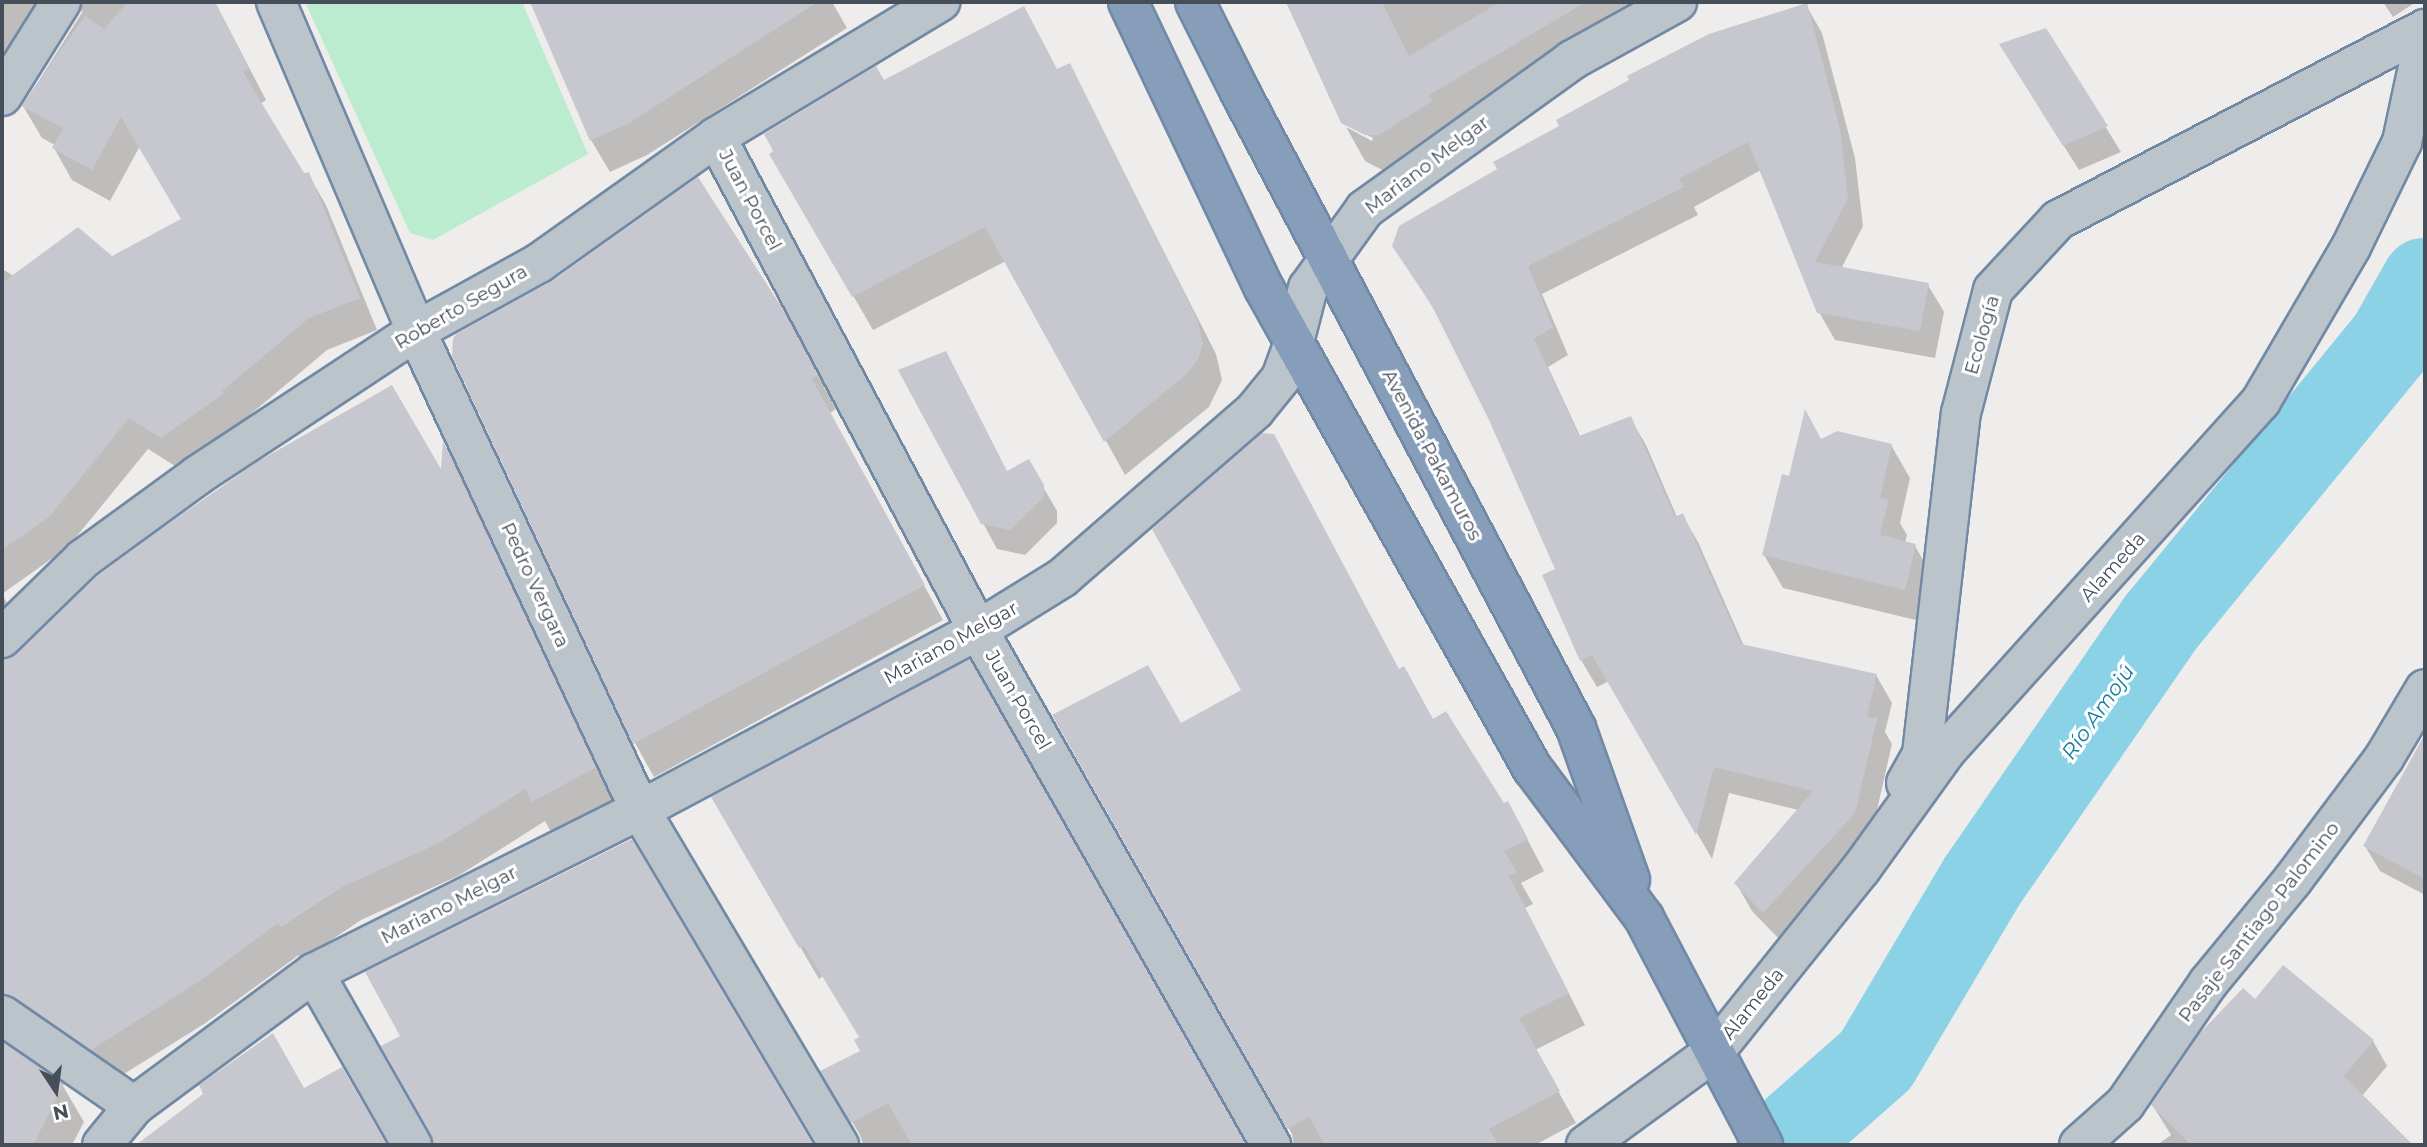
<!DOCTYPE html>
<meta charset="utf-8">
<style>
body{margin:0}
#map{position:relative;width:2427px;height:1147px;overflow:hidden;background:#efecec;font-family:Montserrat,sans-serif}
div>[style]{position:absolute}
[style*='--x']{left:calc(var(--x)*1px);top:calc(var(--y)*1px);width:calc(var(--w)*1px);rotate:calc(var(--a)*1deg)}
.green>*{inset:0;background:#bceccf}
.shadow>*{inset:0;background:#0003}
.river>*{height:88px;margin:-44px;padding:0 44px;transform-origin:44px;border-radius:44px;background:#8bd2e7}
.building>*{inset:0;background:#c7c8cf}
.roads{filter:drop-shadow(2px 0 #7189a5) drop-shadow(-2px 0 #7189a5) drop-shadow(0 2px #7189a5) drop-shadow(0 -2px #7189a5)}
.minor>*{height:38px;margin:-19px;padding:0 19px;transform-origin:19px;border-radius:19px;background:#bbc4cb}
.highway>*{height:38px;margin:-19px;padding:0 19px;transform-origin:19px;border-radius:19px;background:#869eb9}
span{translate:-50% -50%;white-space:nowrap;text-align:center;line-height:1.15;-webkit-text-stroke:6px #fff;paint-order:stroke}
.street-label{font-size:19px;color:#464f59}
.water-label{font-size:21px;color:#137f9e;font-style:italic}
.frame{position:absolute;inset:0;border:4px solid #464f59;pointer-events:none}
.north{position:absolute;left:21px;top:1056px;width:70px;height:70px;-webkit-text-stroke:5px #fff;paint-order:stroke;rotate:167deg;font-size:19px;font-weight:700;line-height:28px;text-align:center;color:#464f59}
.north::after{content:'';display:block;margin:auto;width:24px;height:32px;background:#464f59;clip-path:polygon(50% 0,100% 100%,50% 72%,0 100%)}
</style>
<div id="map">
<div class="green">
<i style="clip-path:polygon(305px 2px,522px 2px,588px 154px,433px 240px,410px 233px)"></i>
</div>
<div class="shadow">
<i style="clip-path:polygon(2px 2px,215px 2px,266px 100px,260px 104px,303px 176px,308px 174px,326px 205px,377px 330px,327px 350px,239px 424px,240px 426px,180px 469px,148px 449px,68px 547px,2px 594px,14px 615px,2px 629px,2px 269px,14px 276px,112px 258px,183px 220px,140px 146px,110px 201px,72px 180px,54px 148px,55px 145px,42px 138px,23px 106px,83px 11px,70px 14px,2px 115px)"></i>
<i style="clip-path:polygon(532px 2px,832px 2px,847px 28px,647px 155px,610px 172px,591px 140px)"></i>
<i style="clip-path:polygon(1286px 2px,1685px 2px,1388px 173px,1365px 161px,1346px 127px,1372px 141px,1373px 138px,1345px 123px,1345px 126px)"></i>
<i style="clip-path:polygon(2383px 2px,2416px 2px,2393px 17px)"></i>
<i style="clip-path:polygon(1806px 5px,1822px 33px,1855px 158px,1863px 226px,1841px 269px,1928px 285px,1944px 312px,1935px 358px,1835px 340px,1819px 312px,1761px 170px,1694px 207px,1698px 215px,1542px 294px,1568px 355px,1548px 367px,1581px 438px,1630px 418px,1646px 445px,1677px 517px,1682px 515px,1698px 542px,1744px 646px,1876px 675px,1892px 703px,1885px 732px,1892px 744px,1870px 841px,1779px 939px,1752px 911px,1736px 883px,1798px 810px,1729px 793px,1712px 859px,1609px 681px,1597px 687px,1581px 660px,1557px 570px,1490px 419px,1440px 319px,1394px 246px)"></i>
<i style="clip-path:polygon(2046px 30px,2121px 152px,2079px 170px,2016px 70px)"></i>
<i style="clip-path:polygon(1069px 65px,1216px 354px,1222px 380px,1209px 407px,1125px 475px,1006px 261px,873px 330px,771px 154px,884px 83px,1058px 71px)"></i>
<i style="clip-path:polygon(804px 350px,836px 409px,830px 413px,943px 620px,654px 777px,635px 743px,453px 355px)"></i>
<i style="clip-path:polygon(1821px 441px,1891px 445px,1910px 478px,1900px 523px,1907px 535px,1905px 543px,1915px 546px,1934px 579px,1924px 622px,1783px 588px,1764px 555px,1790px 478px)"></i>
<i style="clip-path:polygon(445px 447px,462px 477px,613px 801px,552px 834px,545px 821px,458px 876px,361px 920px,302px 960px,299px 955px,204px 1024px,111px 1082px,2px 1027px,2px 661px,442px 474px)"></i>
<i style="clip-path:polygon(1028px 461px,1057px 511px,1057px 523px,1025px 555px,997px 549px,983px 523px,1008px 472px)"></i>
<i style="clip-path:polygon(969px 662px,1244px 1145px,863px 1145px,860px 1135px,823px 1072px,863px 1051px,861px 1038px,823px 976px,819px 979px,713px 798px)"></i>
<i style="clip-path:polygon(1399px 670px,1433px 721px,1525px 835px,1544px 871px,1521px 883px,1533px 904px,1525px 908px,1585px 1025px,1535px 1050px,1576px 1123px,1535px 1145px,1294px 1145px,1292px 1134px,1054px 716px,1181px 726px)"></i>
<i style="clip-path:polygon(2411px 763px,2425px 770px,2425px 895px,2380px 871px,2365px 846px)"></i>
<i style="clip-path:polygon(631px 841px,812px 1145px,435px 1145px,402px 1036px)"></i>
<i style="clip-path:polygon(2255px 1001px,2373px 1041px,2387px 1066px,2362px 1096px,2411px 1145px,2162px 1145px,2160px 1143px,2171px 1135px,2153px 1106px)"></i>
<i style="clip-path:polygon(2px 1046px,63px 1086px,84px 1122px,72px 1145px,2px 1145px)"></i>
<i style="clip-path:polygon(342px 1070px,385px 1145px,139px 1145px,206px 1094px,304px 1090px)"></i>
</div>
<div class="river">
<i style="--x:1780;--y:1145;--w:128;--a:-41.5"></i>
<i style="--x:1876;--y:1060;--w:209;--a:-59.3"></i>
<i style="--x:1983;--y:880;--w:315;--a:-55.4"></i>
<i style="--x:2162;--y:621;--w:363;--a:-50.7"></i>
<i style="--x:2392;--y:340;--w:67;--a:-60.4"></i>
</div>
<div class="building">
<i style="clip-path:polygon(128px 2px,215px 2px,249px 68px,243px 72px,304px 173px,309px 172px,360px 298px,309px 318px,222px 391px,223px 394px,161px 438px,129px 418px,50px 516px,2px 550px,2px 283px,78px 227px,112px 256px,181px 219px,121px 117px,92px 170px,52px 148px,63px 128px,21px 106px,85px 16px,104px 29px)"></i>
<i style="clip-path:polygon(530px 2px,818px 2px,629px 123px,590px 141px)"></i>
<i style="clip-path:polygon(1286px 2px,1382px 2px,1409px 56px,1500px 2px,1586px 2px,1429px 95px,1432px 101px,1379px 135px,1365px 135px,1341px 123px)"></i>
<i style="clip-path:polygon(1807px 3px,1840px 129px,1848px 198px,1815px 262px,1929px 283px,1920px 331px,1817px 313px,1748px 142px,1679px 179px,1684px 187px,1528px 266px,1553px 327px,1534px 339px,1579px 436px,1631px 416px,1675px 517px,1683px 513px,1741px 644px,1877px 674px,1867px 717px,1875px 718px,1878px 715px,1855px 813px,1763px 913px,1734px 883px,1813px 791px,1714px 767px,1696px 835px,1592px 655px,1580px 661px,1542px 575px,1555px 569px,1489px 420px,1431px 304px,1392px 246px,1399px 226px,1497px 169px,1493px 162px,1559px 126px,1556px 120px,1629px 80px,1627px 76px,1709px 34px)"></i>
<i style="clip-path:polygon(1024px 6px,1057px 69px,1070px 63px,1196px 317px,1201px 335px,1203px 344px,1198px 359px,1189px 372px,1104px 442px,985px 227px,852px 297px,769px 154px,773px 151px,764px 134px,876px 66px,884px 80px)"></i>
<i style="clip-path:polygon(2046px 28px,2108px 126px,2063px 146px,1999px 44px)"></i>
<i style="clip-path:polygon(698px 177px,786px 314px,818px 375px,812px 379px,925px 585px,633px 744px,452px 356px,453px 339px,456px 334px,552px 281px)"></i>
<i style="clip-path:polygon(946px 351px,1007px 471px,1029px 459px,1044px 485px,1044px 497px,1010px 530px,981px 524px,898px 370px)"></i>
<i style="clip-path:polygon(392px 385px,441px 469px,443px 441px,596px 767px,532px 802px,525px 789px,439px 843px,342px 887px,281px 927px,278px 923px,201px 980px,91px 1050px,14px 997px,2px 993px,2px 659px,17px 654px,97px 576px,164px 527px,257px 462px)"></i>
<i style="clip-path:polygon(1805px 409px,1821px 439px,1837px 431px,1892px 444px,1880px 498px,1889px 500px,1880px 535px,1916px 544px,1905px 590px,1762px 555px,1782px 474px,1789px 476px)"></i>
<i style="clip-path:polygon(1262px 433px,1274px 434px,1399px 669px,1404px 666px,1433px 719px,1446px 711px,1504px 803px,1508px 801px,1528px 839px,1504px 851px,1517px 872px,1509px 876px,1569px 993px,1519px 1018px,1560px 1091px,1489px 1129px,1498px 1145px,1325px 1145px,1309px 1117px,1287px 1129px,1052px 715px,1148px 665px,1181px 723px,1241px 690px,1152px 529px)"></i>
<i style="clip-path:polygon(970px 659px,1246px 1145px,912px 1145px,888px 1103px,851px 1123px,820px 1071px,860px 1051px,854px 1040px,859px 1037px,804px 946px,799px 948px,711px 797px)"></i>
<i style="clip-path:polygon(2425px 734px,2425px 879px,2363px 846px)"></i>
<i style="clip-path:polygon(632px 839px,812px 1143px,807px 1145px,434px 1145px,431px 1134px,381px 1046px,400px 1036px,365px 972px)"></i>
<i style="clip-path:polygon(2283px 965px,2374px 1040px,2344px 1076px,2413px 1145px,2191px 1145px,2151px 1105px,2200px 1033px,2243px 988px,2255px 999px)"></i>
<i style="clip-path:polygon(273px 1033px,304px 1088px,342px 1067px,387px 1145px,136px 1145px,203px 1094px,199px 1085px)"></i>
<i style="clip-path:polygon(2px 1041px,64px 1084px,33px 1145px,2px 1145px)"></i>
</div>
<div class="roads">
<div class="minor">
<i style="--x:276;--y:2;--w:358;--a:66.9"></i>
<i style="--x:416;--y:331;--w:529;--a:64.94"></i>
<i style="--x:640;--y:810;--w:390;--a:59.3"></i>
<i style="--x:2;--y:96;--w:111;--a:-57.9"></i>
<i style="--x:716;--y:137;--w:558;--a:62.01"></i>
<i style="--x:978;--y:630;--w:593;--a:60.36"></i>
<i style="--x:2;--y:638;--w:113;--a:-44.3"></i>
<i style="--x:83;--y:559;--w:142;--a:-36.1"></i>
<i style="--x:198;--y:475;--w:261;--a:-33.4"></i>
<i style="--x:416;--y:331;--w:141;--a:-28.9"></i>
<i style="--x:539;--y:263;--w:217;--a:-35.4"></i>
<i style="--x:716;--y:137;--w:262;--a:-31.1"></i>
<i style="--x:1906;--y:783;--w:33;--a:-61"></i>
<i style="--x:1922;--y:754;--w:343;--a:-83.5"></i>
<i style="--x:1961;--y:413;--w:127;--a:-75.4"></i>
<i style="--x:1993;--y:290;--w:96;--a:-47.1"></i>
<i style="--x:2058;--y:220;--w:414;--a:-27.5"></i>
<i style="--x:314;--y:973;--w:198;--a:60.3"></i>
<i style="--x:2;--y:1015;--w:160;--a:34.6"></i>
<i style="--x:102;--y:1145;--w:50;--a:-50.6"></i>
<i style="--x:134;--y:1106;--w:224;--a:-36.5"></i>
<i style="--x:314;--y:973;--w:364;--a:-26.6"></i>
<i style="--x:640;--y:810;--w:383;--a:-28"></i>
<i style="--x:978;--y:630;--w:99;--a:-31.8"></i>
<i style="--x:1062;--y:578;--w:256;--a:-41"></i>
<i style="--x:1255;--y:410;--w:41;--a:-50.9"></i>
<i style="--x:1281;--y:378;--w:38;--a:-70"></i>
<i style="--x:1294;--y:342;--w:56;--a:-75.5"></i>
<i style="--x:1308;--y:288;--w:97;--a:-54.2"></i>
<i style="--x:1365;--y:209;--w:255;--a:-35.7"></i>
<i style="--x:1572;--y:60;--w:120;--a:-28.9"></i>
<i style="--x:1586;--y:1145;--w:160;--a:-36.1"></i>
<i style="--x:1715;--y:1051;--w:233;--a:-51.3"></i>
<i style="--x:1861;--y:869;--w:145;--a:-54.2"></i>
<i style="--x:1946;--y:751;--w:471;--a:-48"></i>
<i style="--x:2261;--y:401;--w:178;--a:-59.7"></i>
<i style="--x:2351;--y:247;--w:117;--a:-64.1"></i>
<i style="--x:2402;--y:142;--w:110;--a:-78"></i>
<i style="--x:2079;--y:1145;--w:62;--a:-41.7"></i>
<i style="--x:2125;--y:1104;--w:148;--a:-55.5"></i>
<i style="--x:2209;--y:982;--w:131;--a:-50.6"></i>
<i style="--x:2292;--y:881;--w:154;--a:-53.2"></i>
<i style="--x:2384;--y:758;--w:80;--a:-59.3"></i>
</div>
<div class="highway">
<i style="--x:1128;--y:2;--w:317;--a:64.6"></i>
<i style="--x:1264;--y:288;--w:62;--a:60.9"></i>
<i style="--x:1294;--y:342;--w:489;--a:60.8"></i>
<i style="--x:1533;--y:769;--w:186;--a:53.3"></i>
<i style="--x:1644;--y:918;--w:256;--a:62.3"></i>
<i style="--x:1195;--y:2;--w:101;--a:63.4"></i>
<i style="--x:1240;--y:92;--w:719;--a:62.15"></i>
<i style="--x:1576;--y:728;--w:161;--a:70.4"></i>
</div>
</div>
<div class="street-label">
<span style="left:1427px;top:165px;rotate:-37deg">Mariano Melgar</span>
<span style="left:750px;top:200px;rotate:62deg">Juan Porcel</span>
<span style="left:461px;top:307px;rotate:-30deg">Roberto Segura</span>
<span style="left:1982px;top:335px;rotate:-74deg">Ecología</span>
<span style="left:1432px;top:455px;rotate:62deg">Avenida Pakamuros</span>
<span style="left:2113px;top:567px;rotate:-48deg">Alameda</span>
<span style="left:535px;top:585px;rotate:65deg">Pedro Vergara</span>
<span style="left:951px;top:643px;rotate:-29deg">Mariano Melgar</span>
<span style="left:1018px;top:700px;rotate:60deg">Juan Porcel</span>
<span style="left:449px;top:905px;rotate:-27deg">Mariano Melgar</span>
<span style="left:2259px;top:922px;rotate:-52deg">Pasaje Santiago Palomino</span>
<span style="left:1753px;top:1004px;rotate:-51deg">Alameda</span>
</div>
<div class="water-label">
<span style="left:2098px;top:712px;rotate:-55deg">Río Amojú</span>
</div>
<div class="frame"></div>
<div class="north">N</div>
</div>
